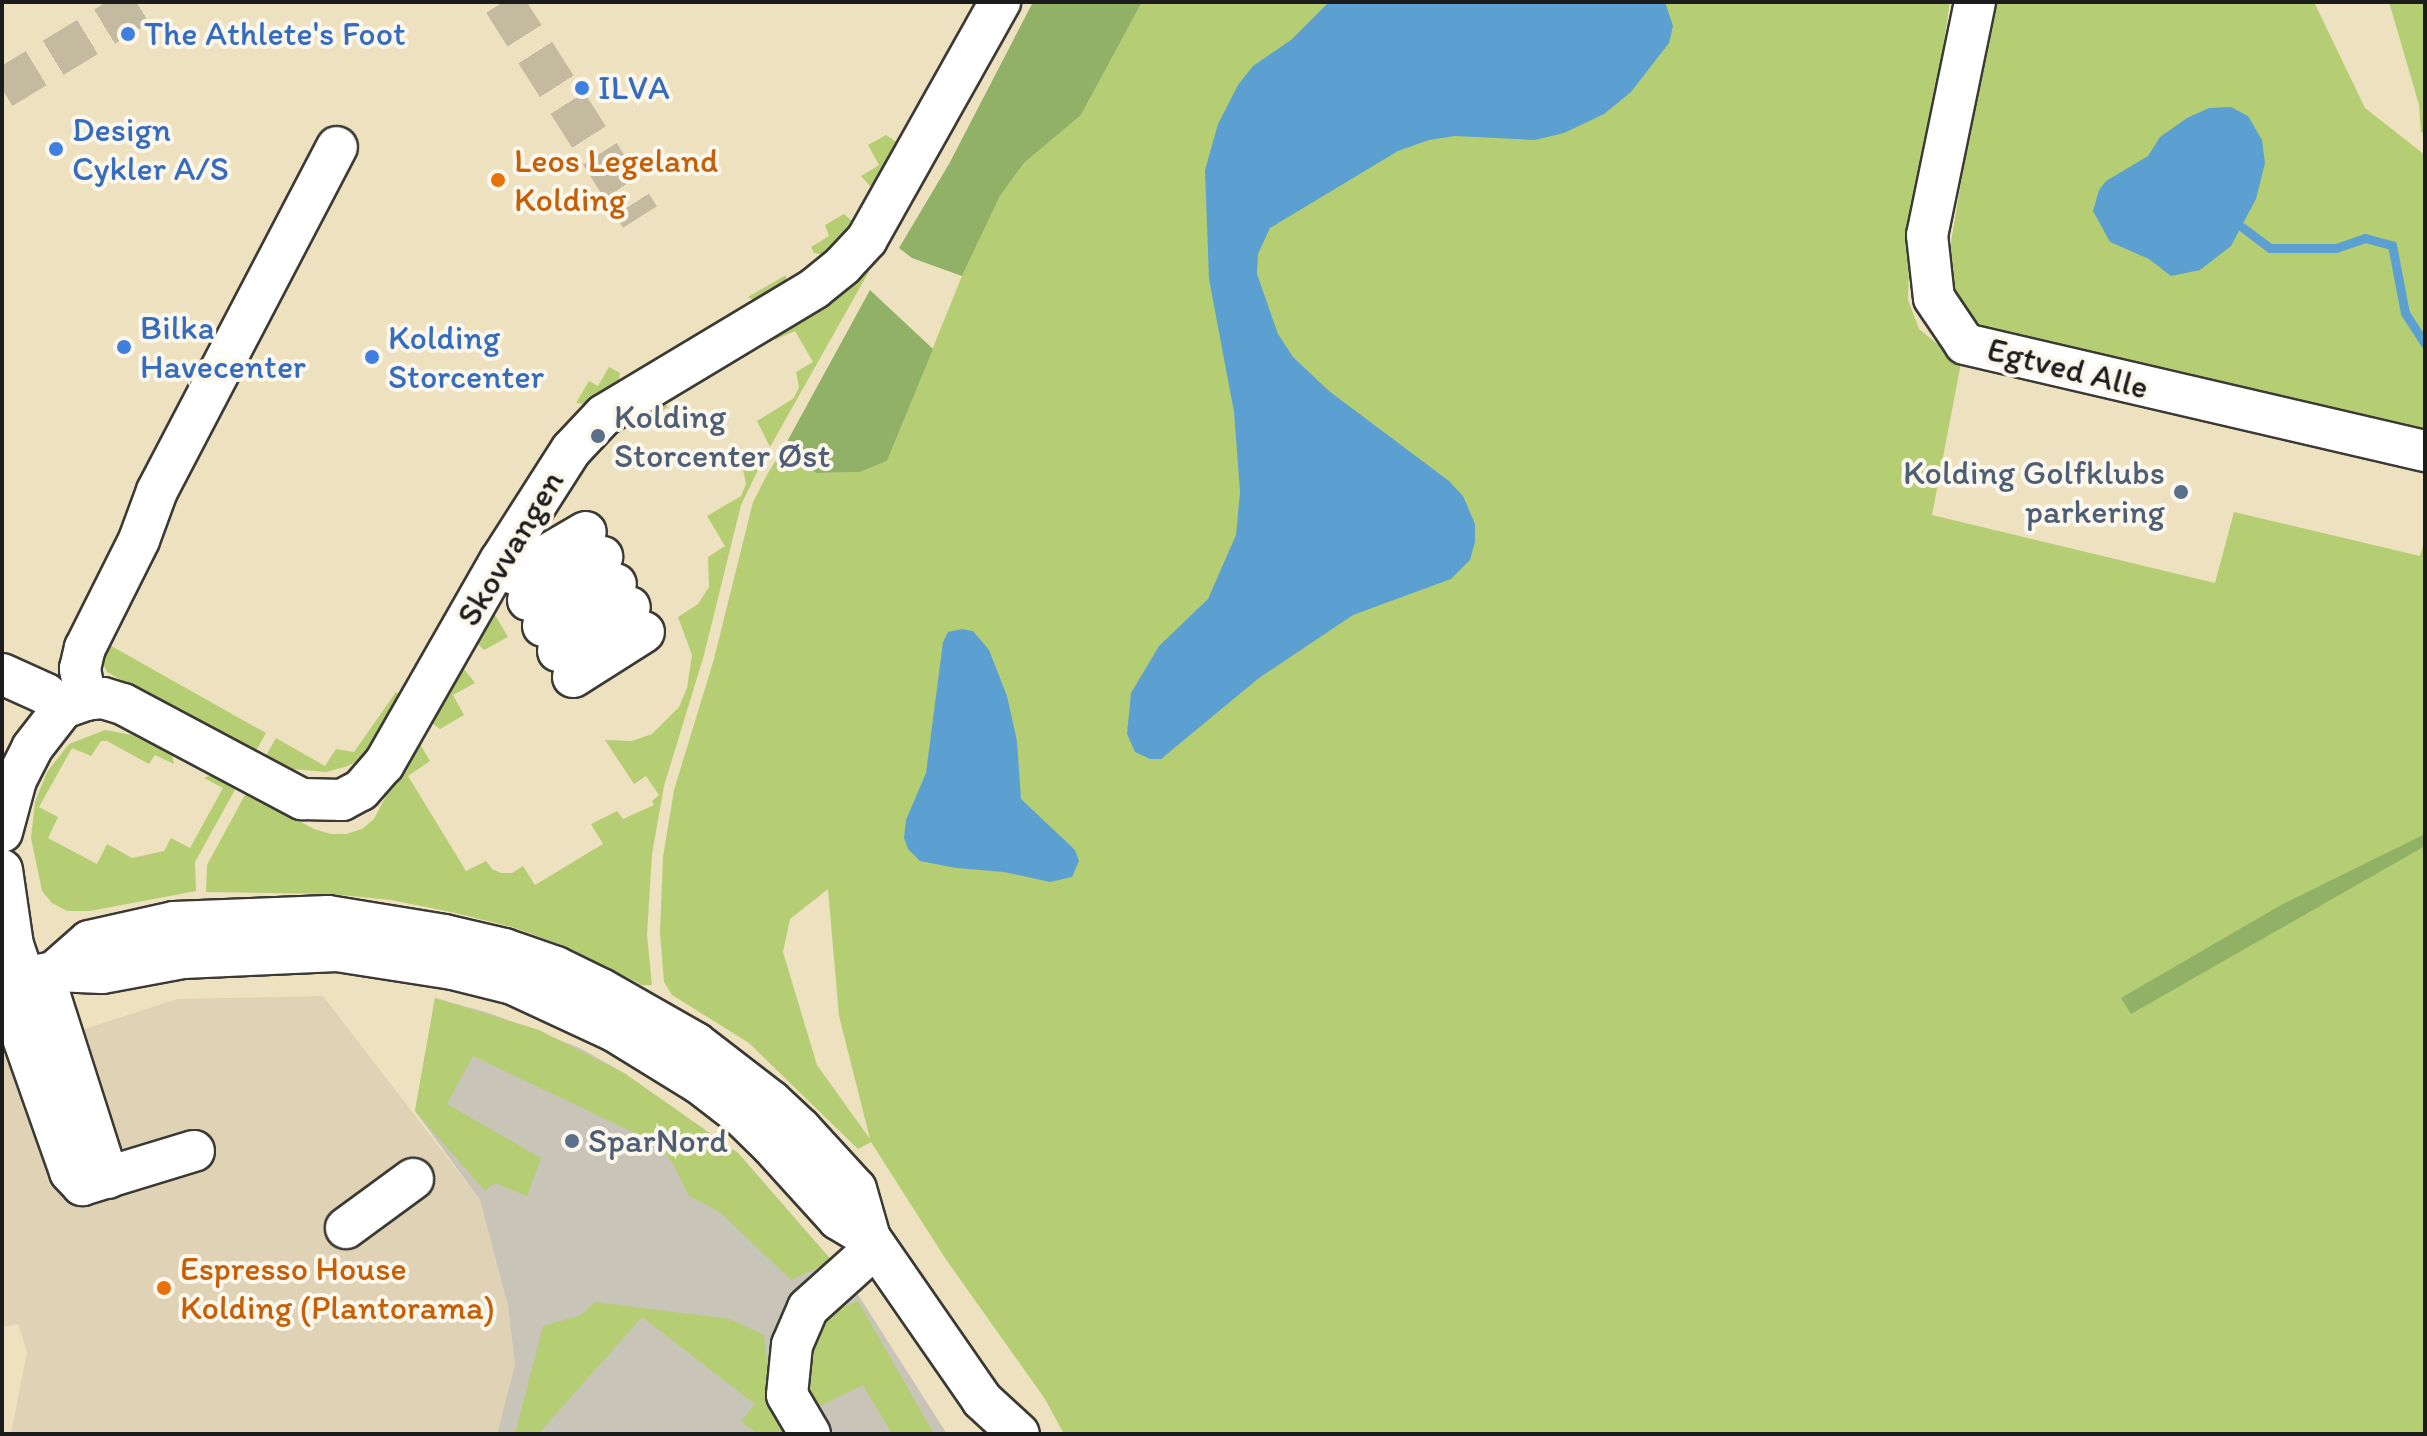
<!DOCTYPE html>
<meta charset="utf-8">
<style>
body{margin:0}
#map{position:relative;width:2427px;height:1436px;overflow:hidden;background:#eee1c0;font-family:Itim,sans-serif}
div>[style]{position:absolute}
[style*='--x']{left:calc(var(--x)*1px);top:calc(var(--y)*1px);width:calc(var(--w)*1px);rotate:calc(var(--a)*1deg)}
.built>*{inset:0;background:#e0d2b4}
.industrial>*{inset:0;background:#c9c4b8}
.green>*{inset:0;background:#b5ce74}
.forest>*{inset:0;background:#90b166}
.water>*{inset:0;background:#5ca0d1}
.stream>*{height:9px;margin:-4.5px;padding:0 4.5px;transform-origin:4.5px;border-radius:4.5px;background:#5ca0d1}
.minor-tunnel>*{height:40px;margin-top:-20px;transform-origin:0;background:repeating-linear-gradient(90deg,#c4ba9f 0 40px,transparent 0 60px)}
.roads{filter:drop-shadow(2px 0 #3c3a35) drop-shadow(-2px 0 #3c3a35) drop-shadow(0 2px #3c3a35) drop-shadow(0 -2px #3c3a35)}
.minor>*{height:40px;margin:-20px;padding:0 20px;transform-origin:20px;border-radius:20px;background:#fff}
.dots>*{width:22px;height:22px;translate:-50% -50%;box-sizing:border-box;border:4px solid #fbf7ec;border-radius:50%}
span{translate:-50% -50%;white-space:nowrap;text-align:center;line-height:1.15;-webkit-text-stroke:8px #fbf7ec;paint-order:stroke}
.shop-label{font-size:34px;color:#366cbe}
.left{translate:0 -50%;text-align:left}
.food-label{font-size:34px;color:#c56008}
.street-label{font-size:34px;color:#1c1c1c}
.service-label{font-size:34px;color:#4e5e75}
.right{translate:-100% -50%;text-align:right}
.frame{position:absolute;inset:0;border:4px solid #1c1c1c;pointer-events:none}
</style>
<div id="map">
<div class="built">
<i style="clip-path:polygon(323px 996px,480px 1200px,508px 1306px,515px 1365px,497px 1434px,11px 1434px,27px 1352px,18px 1324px,2px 1327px,2px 1056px,177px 999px)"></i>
</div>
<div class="industrial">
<i style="clip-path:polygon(435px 998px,489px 1013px,580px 1048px,624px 1073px,738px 1153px,848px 1279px,947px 1434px,497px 1434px,515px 1365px,508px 1306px,480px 1200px,415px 1111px)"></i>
</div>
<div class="green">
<i style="clip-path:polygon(1018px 2px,1021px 2px,770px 447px,757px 421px,794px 398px,799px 387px,796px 372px,813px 362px,795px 331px,775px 340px,770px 332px,866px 273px)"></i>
<i style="clip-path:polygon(evenodd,1142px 2px,1950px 2px,1909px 269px,1908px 300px,1919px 329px,1961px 363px,1932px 515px,2215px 583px,2234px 512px,2420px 556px,2425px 538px,2425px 1434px,1064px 1434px,1045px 1399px,945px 1258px,871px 1142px,858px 1149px,749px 1043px,672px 995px,664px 982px,660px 933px,663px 857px,674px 790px,714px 659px,753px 502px,768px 473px,783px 449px,816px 473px,860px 472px,887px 461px,962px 276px,1000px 196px,1024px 163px,1081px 115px,1142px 2px,828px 889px,839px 1016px,870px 1139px,817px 1065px,783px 952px,790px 919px,828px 889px)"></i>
<i style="clip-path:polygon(1991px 2px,2314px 2px,2365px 108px,2425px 155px,2425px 442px,1998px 339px,1956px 304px,1950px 248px)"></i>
<i style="clip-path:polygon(2389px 2px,2425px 2px,2425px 134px,2421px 132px,2419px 105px)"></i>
<i style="clip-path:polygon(886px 135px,898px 143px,878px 185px,870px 186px,861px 176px,879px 165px,868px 145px)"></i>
<i style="clip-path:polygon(844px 214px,852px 221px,851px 228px,827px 255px,814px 253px,811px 247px,829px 236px,825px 225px)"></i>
<i style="clip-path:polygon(786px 275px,786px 287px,758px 303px,748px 297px)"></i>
<i style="clip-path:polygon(609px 367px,620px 373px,618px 384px,585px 404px,576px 403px,589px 381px,598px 386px)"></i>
<i style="clip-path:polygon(664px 402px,668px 407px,629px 430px,628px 424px)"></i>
<i style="clip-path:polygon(760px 457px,762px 462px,741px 505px,704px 655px,664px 786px,652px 854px,647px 935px,652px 985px,642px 985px,565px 946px,512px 927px,451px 912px,391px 900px,331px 894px,206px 892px,207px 865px,246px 793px,314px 829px,331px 834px,346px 834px,362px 829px,374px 819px,396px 777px,420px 744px,430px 761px,408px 776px,466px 871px,486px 861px,492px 869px,501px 873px,512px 873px,523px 866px,535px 885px,603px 844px,591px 824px,617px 811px,623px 819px,654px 805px,652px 801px,659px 795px,646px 776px,634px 784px,605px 740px,632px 741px,652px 734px,679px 707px,687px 688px,692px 655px,678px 617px,698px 604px,709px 587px,708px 557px,725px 546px,707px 516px,741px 496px,746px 484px,743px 469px)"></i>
<i style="clip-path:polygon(504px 588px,507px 589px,495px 615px,508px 637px,484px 650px,475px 641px)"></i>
<i style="clip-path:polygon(106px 643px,266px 733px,254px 754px,107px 672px,101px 659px)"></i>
<i style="clip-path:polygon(464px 669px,475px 683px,453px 695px,464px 715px,440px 729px,432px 723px,432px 718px,459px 670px)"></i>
<i style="clip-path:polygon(396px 692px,401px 696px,367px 756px,348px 766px,326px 772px,292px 769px,264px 759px,276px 738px,325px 766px,336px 749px,354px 752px)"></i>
<i style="clip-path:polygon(105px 730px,132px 735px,172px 754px,174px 764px,155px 755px,149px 764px,107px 741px,101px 741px,91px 756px,72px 748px,39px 807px,58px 817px,48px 838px,97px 864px,107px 844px,132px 858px,164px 851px,171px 838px,190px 848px,223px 788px,204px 778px,211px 775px,236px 788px,195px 862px,196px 891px,90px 911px,67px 911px,52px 903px,42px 891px,31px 838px,35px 802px,47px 772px,69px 744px)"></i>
<i style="clip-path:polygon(435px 998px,539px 1030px,624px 1073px,738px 1153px,832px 1261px,791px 1280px,721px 1213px,689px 1196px,672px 1162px,656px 1143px,473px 1056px,447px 1104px,541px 1158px,527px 1196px,495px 1183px,485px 1191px,415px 1111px)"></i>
<i style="clip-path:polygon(858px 1301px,934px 1434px,892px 1434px,863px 1385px,814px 1409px,807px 1391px,818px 1327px,834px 1311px)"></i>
<i style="clip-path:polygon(595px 1302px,730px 1319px,764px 1335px,770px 1383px,793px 1434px,758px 1434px,741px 1421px,755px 1404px,642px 1317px,538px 1434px,515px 1434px,543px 1326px,581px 1315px)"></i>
</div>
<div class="forest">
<i style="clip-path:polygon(1033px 2px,1142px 2px,1081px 115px,1024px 163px,1000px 196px,962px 276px,912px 258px,899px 248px,949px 164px)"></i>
<i style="clip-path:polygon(870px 290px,933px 349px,887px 461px,860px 472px,816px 473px,783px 449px)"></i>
<i style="clip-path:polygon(2425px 834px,2425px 846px,2131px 1014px,2121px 998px,2281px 905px)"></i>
</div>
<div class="water">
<i style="clip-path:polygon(1329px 2px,1665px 2px,1673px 26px,1669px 43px,1631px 92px,1604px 114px,1564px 133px,1535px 140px,1455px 136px,1429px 140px,1398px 151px,1270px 228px,1258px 254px,1257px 274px,1278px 334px,1293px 357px,1329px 391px,1449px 481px,1463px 496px,1475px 524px,1475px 542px,1470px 560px,1451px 579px,1353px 615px,1259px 678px,1161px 759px,1150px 759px,1135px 752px,1127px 734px,1131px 693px,1159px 646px,1208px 599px,1236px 535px,1240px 492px,1237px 451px,1234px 412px,1209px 279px,1205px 170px,1218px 124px,1238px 85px,1253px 66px,1291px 40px)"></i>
<i style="clip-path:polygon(2231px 107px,2248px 116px,2262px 140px,2265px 163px,2256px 199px,2231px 246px,2200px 270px,2171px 276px,2149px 259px,2110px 242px,2093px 211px,2099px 190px,2106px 181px,2148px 156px,2160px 137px,2187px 118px,2209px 108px)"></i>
<i style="clip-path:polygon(962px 629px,973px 631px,989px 650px,1007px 696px,1017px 741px,1021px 799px,1075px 850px,1079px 861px,1072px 877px,1050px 882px,1004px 872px,956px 868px,920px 861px,908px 849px,904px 838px,906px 820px,926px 773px,943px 642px,948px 632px)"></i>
</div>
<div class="stream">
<i style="--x:2242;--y:227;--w:35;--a:37"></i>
<i style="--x:2270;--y:248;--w:66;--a:0"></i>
<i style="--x:2336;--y:248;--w:31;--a:-19"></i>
<i style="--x:2365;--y:238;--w:28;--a:15"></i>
<i style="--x:2392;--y:245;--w:69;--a:79.2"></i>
<i style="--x:2405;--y:313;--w:37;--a:57"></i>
</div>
<div class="minor-tunnel">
<i style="--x:503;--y:2;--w:255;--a:57.5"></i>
<i style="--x:2;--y:89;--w:167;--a:-31.3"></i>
</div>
<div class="roads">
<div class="minor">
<i style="--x:1975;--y:2;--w:238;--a:101.6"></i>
<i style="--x:1927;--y:235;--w:63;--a:83.7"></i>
<i style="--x:1934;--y:298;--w:55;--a:56"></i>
<i style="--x:1965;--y:344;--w:472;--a:13.1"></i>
<i style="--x:514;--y:574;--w:83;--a:-30.3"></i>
<i style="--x:528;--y:600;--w:86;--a:-30.2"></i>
<i style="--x:543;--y:626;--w:84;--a:-29.9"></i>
<i style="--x:558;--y:651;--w:84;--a:-31.4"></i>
<i style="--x:2;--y:674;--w:48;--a:24.4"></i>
<i style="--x:46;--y:694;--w:22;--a:39"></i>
<i style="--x:573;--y:677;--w:84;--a:-32.4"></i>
<i style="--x:86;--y:700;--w:32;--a:-101"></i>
<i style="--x:80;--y:669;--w:22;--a:-77"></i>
<i style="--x:85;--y:648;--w:121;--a:-63.4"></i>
<i style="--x:139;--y:540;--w:52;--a:-69.8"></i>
<i style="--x:157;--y:491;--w:388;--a:-62.4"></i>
<i style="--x:2;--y:832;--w:54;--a:-74.9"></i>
<i style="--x:16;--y:780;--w:36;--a:-63"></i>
<i style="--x:32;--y:748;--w:51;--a:-52.2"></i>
<i style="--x:63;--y:708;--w:24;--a:-19"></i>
<i style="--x:86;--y:700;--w:17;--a:-7"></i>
<i style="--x:103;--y:698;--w:21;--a:17"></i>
<i style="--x:123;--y:704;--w:203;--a:28"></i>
<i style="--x:302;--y:799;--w:40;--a:1.4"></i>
<i style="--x:342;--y:800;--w:21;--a:-28"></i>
<i style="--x:361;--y:790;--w:35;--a:-49"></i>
<i style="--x:384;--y:764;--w:234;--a:-60.3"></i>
<i style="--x:500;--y:561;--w:132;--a:-57.4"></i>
<i style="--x:571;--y:450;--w:48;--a:-46.7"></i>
<i style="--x:604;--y:415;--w:246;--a:-31"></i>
<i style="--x:815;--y:288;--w:36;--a:-39"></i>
<i style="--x:843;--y:265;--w:35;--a:-47"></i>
<i style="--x:867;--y:239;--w:272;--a:-60.7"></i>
<i style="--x:2;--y:870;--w:76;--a:81.7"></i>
<i style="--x:13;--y:945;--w:36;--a:71"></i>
<i style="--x:55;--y:971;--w:45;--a:-41.4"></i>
<i style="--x:89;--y:941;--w:87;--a:-12.6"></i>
<i style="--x:174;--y:922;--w:154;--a:-2.2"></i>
<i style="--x:328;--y:916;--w:118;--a:9.3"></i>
<i style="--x:444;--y:935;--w:62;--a:13.1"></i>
<i style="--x:504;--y:949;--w:55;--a:19.1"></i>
<i style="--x:556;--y:967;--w:50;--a:26.1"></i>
<i style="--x:601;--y:989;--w:109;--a:29.6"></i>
<i style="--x:696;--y:1043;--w:95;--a:37.7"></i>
<i style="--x:771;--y:1101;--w:41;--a:43"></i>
<i style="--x:801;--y:1129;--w:81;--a:47.5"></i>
<i style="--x:856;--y:1189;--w:51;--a:74.1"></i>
<i style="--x:870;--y:1238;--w:197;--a:55.3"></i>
<i style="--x:982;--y:1400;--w:50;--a:42.6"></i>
<i style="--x:43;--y:974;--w:214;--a:72.3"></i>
<i style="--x:5;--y:987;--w:196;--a:70.6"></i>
<i style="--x:70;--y:1172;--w:18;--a:47"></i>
<i style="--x:82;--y:1185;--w:117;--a:-16.9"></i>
<i style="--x:2;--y:988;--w:56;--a:-17.8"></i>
<i style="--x:55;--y:971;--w:47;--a:2.4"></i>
<i style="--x:102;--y:973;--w:82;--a:-10.5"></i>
<i style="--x:183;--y:958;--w:154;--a:-2.6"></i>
<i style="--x:337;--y:951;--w:117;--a:8.8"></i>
<i style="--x:453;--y:969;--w:62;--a:14"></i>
<i style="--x:513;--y:984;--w:111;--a:25"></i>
<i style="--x:614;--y:1031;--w:101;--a:31.6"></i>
<i style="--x:700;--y:1084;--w:49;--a:37.6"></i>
<i style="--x:739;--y:1114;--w:45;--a:44.1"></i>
<i style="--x:771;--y:1145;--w:100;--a:47.8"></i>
<i style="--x:838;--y:1219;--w:37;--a:31"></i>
<i style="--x:346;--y:1228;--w:83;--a:-36.2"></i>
<i style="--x:810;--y:1434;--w:45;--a:-120.5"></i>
<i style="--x:787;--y:1395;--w:50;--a:-84.3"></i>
<i style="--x:792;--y:1345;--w:40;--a:-66.6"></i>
<i style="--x:808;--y:1308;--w:91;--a:-41.9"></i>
</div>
</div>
<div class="dots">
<i style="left:128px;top:34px;background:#3f7fe0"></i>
<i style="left:582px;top:88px;background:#3f7fe0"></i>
<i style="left:56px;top:149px;background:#3f7fe0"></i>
<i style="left:498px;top:180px;background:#e8710a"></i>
<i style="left:124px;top:347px;background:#3f7fe0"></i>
<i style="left:372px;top:357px;background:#3f7fe0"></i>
<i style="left:598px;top:436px;background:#5c6f8a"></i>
<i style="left:2181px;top:492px;background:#5c6f8a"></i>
<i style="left:572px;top:1141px;background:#5c6f8a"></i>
<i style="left:164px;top:1288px;background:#e8710a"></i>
</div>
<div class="shop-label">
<span class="left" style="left:144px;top:34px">The Athlete's Foot</span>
<span class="left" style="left:598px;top:88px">ILVA</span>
<span class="left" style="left:72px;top:149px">Design<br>Cykler A/S</span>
<span class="left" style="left:140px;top:347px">Bilka<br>Havecenter</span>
<span class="left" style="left:388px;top:357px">Kolding<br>Storcenter</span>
</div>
<div class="food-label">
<span class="left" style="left:514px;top:180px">Leos Legeland<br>Kolding</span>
<span class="left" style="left:180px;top:1288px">Espresso House<br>Kolding (Plantorama)</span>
</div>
<div class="street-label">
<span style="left:2068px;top:368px;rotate:14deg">Egtved Alle</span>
<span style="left:510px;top:548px;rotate:-59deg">Skovvangen</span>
</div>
<div class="service-label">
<span class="left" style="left:614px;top:436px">Kolding<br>Storcenter Øst</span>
<span class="right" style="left:2165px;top:492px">Kolding Golfklubs<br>parkering</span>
<span class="left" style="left:588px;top:1141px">SparNord</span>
</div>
<div class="frame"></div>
</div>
